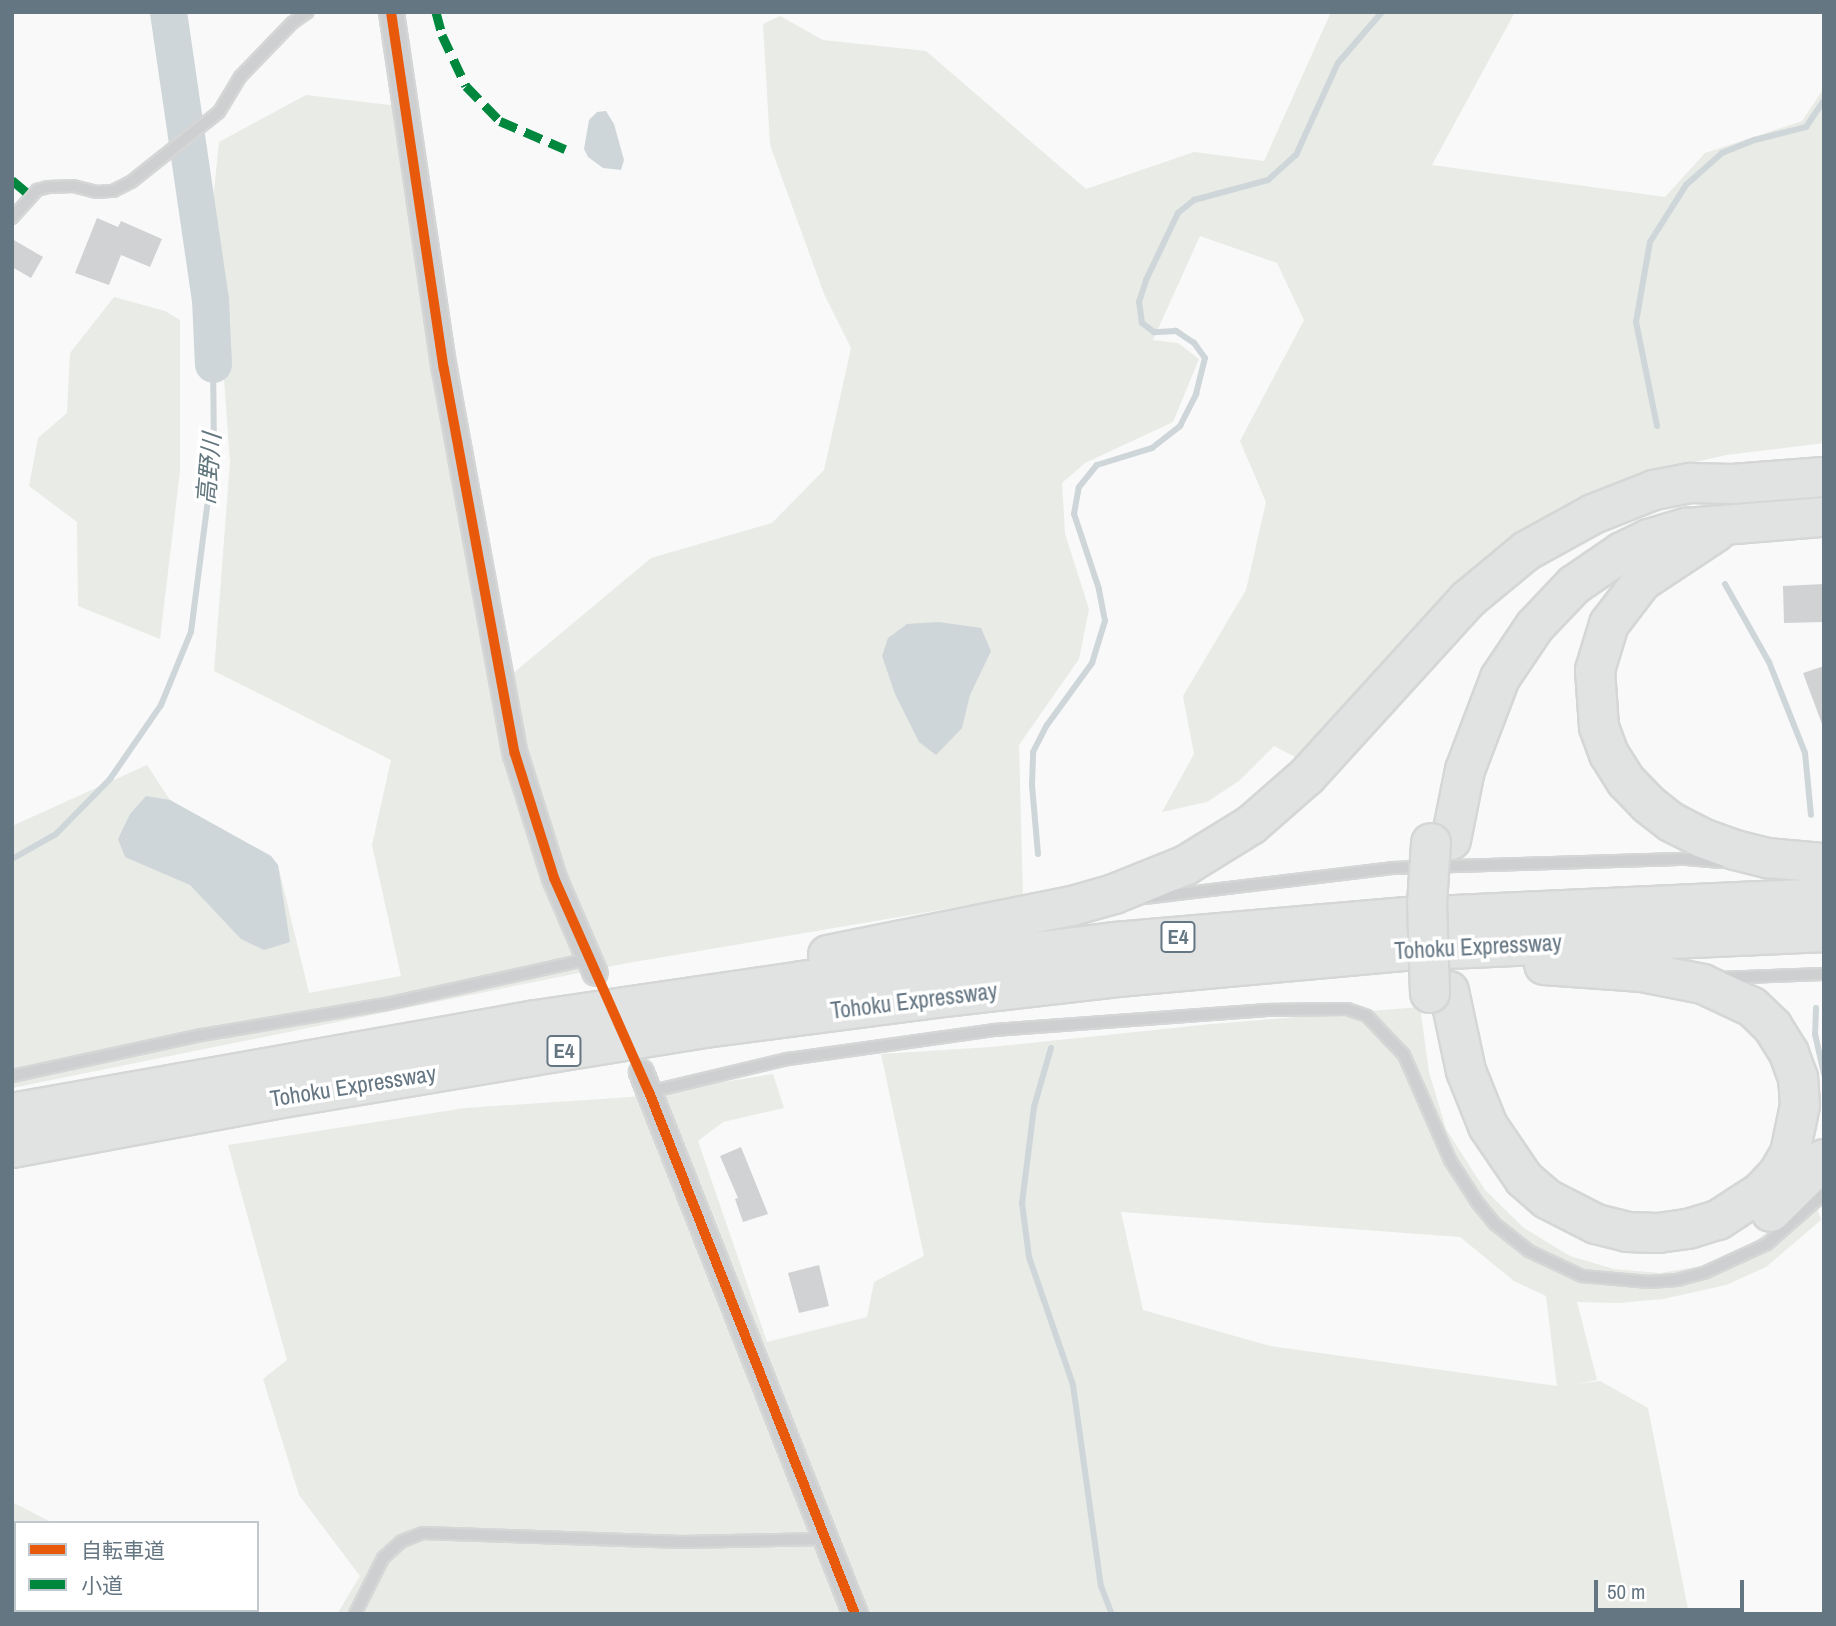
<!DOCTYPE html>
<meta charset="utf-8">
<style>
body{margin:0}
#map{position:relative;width:1836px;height:1626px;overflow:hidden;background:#f9f9f9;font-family:"Archivo Narrow","Noto Sans JP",sans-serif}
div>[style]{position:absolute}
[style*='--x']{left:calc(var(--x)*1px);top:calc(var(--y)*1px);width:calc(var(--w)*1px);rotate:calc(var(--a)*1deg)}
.green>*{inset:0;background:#e8ebe6}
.water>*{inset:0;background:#ced6d9}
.stream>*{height:6px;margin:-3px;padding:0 3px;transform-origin:3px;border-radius:3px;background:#ced6d9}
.river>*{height:37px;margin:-18.5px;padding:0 18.5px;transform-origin:18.5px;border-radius:18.5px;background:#ced6d9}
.building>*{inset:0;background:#d0d2d3}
.roads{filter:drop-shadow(2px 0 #d5d6d6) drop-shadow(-2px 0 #d5d6d6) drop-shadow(0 2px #d5d6d6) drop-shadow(0 -2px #d5d6d6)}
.lane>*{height:10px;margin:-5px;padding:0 5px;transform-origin:5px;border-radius:5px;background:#cecfd0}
.street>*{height:23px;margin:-11.5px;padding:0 11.5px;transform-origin:11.5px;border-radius:11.5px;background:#cecfd0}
.highway>*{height:38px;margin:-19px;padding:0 19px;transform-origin:19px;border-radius:19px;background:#e1e2e2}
.bridges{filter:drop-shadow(2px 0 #d5d6d6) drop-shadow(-2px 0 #d5d6d6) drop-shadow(0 2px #d5d6d6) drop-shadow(0 -2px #d5d6d6)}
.highway-bridge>*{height:38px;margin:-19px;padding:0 19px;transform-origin:19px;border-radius:19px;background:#e1e2e2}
.quiet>*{height:9px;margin-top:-4.5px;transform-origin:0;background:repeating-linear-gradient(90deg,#00873e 0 18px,transparent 0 27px)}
.cycleway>*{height:10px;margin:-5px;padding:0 5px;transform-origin:5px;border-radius:5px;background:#e8590c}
span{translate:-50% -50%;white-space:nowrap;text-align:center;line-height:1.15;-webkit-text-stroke:7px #fff;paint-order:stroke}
.shield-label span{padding:2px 5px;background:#fff;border:2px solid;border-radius:5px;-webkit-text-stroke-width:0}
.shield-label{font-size:21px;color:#657683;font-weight:700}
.street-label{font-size:23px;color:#657683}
.water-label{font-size:24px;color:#60757c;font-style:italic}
.frame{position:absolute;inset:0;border:14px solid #657683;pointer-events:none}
.legend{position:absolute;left:14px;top:1521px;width:245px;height:91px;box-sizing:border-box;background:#fff;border:2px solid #c1c8cd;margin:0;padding:9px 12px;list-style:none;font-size:21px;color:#657683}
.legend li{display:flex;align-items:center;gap:14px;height:35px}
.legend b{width:35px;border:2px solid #c1c8cd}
.scale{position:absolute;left:1594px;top:1580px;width:150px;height:32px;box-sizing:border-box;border:4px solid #657683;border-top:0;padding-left:9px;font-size:21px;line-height:24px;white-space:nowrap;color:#657683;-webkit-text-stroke:5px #fff;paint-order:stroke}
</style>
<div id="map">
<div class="green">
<i style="clip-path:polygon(1331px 12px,1515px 12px,1432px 165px,1665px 197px,1705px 153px,1802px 121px,1824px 88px,1824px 443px,1726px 455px,1679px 466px,1578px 499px,1532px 528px,1461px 586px,1364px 682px,1299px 759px,1274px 746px,1239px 781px,1207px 802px,1162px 812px,1194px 754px,1183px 696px,1246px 590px,1266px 502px,1240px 441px,1304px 320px,1277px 263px,1200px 236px,1153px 340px,1178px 343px,1199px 359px,1173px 422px,1085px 463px,1062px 483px,1065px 534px,1089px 609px,1079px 659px,1019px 745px,1023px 896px,628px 963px,12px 1088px,12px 826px,147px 765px,170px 800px,271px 856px,278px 865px,309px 993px,401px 976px,372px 845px,391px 760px,214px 671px,230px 462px,212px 211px,219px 142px,306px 95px,414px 108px,511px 675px,651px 558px,772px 523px,824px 470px,851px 348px,824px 294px,770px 145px,763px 24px,780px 16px,823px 40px,926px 51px,1086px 189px,1194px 152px,1264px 161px)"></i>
<i style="clip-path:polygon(114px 297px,165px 311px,180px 320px,180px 471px,160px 639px,78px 606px,77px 522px,29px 486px,38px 438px,67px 413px,70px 353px)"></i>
<i style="clip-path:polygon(evenodd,1420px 1007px,1429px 1072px,1446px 1129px,1485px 1190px,1524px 1228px,1570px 1256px,1614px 1269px,1660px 1273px,1702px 1266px,1753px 1243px,1813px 1197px,1821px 1220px,1766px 1267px,1726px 1285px,1663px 1299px,1619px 1303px,1577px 1302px,1597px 1380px,1577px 1384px,1600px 1381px,1648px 1408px,1689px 1614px,337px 1614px,360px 1576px,299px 1495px,263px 1379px,287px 1360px,228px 1145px,465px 1108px,631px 1097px,773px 1074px,784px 1108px,723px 1122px,698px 1141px,767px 1342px,867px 1317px,874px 1282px,924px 1256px,881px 1054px,991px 1047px,1212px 1024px,1420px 1007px,1121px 1212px,1460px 1237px,1514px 1281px,1546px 1296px,1557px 1386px,1270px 1346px,1143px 1310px,1121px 1212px)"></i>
<i style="clip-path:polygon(12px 1502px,53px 1523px,16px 1523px,16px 1610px,224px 1610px,230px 1614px,12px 1614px)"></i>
</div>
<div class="water">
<i style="clip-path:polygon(606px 111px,614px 124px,624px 160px,621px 170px,603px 168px,588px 157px,584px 149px,589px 120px,597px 112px)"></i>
<i style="clip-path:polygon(939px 622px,981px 628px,991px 651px,970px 695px,962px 728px,936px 755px,919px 742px,895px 694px,882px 656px,888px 638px,907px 624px)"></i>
<i style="clip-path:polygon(146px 796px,170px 800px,271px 856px,278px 865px,290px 942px,264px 950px,241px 939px,190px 885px,125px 857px,118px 839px,130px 814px)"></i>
</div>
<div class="stream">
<i style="--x:1657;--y:426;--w:106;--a:-101.4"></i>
<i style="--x:1636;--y:322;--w:81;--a:-80.1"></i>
<i style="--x:1650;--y:242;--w:67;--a:-57.7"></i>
<i style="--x:1686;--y:185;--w:48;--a:-41.6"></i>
<i style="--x:1722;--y:153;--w:35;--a:-22"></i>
<i style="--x:1755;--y:140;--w:53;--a:-14.3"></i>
<i style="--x:1806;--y:127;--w:32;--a:-56"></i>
<i style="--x:1725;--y:584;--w:90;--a:60.6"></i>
<i style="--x:1769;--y:662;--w:98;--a:68.4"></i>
<i style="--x:1805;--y:753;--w:62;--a:84.5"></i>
<i style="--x:1038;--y:854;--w:69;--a:-95"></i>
<i style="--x:1032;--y:785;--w:33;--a:-88"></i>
<i style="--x:1033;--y:752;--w:30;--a:-63"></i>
<i style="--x:1047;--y:725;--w:77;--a:-54"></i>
<i style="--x:1092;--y:663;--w:44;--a:-72.8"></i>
<i style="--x:1105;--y:621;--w:33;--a:-101"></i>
<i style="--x:1099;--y:589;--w:79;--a:-108.4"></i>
<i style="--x:1074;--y:514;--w:27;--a:-80"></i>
<i style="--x:1079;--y:487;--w:28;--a:-51"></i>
<i style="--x:1097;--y:465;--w:58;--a:-17.2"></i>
<i style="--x:1152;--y:448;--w:36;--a:-38"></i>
<i style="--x:1180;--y:426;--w:36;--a:-63"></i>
<i style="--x:1196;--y:394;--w:37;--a:-76"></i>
<i style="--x:1205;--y:358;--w:19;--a:-126"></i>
<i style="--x:1194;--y:343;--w:22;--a:-146"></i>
<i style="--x:1176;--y:331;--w:22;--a:177"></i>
<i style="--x:1154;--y:332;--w:15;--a:-143"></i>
<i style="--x:1142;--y:323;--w:21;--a:-98"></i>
<i style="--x:1139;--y:302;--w:23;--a:-72"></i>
<i style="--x:1146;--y:280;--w:74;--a:-64.5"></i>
<i style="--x:1178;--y:213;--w:21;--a:-39"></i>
<i style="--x:1194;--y:200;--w:77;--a:-15.1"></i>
<i style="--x:1268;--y:180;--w:38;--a:-42"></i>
<i style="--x:1296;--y:155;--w:101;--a:-65.5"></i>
<i style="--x:1338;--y:63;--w:67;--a:-49.2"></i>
<i style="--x:12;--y:859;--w:51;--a:-29.6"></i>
<i style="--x:56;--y:834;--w:77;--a:-45.5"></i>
<i style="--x:110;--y:779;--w:90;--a:-55.4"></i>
<i style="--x:161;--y:705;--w:79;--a:-67.7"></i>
<i style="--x:191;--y:632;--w:180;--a:-82.7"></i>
<i style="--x:214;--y:453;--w:89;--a:-90.6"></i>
<i style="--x:1816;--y:1008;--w:26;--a:92"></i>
<i style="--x:1815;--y:1034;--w:41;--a:77.3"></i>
<i style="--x:1051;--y:1048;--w:61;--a:106.1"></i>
<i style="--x:1034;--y:1107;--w:97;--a:97.1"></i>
<i style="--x:1022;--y:1203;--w:54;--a:82.6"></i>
<i style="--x:1029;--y:1257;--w:135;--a:71"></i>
<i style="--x:1073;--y:1385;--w:203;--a:82.1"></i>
<i style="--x:1101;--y:1586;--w:30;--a:69"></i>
</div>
<div class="river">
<i style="--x:168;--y:12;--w:290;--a:81.7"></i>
<i style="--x:210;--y:299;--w:65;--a:87.4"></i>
</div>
<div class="building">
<i style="clip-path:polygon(97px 218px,118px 227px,121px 221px,162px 239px,150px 267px,121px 255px,109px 285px,75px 273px)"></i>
<i style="clip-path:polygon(12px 239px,43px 257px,31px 278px,12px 267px)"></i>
<i style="clip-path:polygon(1824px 584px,1824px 622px,1784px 623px,1783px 586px)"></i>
<i style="clip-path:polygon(1824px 666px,1824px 724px,1822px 724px,1803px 673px)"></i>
<i style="clip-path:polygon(741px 1147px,768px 1214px,743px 1222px,735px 1199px,738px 1198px,720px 1156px)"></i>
<i style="clip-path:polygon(819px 1265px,829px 1306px,799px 1313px,788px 1273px)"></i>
</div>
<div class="roads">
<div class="lane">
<i style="--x:12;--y:218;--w:38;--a:-48"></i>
<i style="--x:37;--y:190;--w:11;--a:-15"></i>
<i style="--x:48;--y:187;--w:25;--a:-2"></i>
<i style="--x:73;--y:186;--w:25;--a:14"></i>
<i style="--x:97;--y:192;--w:16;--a:-4"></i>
<i style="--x:113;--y:191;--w:20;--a:-27"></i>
<i style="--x:131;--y:182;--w:112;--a:-38.5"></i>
<i style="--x:219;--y:112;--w:41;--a:-59"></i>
<i style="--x:240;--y:77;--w:75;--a:-46.1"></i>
<i style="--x:292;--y:23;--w:19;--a:-35"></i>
<i style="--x:1145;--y:898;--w:250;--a:-6.9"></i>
<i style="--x:1393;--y:868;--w:294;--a:-1.8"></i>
<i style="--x:1687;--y:859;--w:34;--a:5"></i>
<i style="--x:1718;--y:978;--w:106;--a:-2.2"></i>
<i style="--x:12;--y:1076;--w:194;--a:-12.2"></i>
<i style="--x:202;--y:1035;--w:187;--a:-9.6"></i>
<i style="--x:386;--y:1004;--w:208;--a:-12.5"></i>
<i style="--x:649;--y:1092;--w:143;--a:-13.4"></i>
<i style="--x:788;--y:1059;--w:208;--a:-8"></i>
<i style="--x:994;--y:1030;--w:271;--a:-4.2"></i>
<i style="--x:1264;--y:1010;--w:83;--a:-0.7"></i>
<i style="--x:1347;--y:1009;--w:21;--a:19"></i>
<i style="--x:1367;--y:1016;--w:54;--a:46.5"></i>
<i style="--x:1404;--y:1055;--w:115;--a:66.3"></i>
<i style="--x:1450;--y:1160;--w:50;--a:57.3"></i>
<i style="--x:1477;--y:1202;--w:28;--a:51"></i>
<i style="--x:1495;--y:1224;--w:43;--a:38.5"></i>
<i style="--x:1529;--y:1251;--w:59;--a:25.3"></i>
<i style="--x:1582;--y:1276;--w:67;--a:5.1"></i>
<i style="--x:1649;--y:1282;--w:28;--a:-4"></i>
<i style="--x:1677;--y:1280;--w:30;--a:-15"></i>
<i style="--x:1706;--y:1272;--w:67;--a:-24.7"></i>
<i style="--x:1767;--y:1244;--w:76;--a:-41.3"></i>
<i style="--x:355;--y:1614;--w:63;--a:-63.4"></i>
<i style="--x:383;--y:1558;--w:25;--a:-42"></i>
<i style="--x:402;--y:1541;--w:22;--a:-21"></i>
<i style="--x:423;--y:1533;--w:259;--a:2"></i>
<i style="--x:682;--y:1542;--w:143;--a:-1.2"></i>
</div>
<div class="street">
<i style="--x:391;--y:12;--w:361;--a:81.6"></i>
<i style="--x:444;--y:369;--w:391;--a:79.6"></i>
<i style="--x:515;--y:754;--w:130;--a:72.5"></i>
<i style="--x:554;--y:878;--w:103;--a:66.7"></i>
<i style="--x:641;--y:1072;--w:583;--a:68.45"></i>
</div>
<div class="highway">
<i style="--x:1716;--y:532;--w:89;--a:146.5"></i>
<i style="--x:1642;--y:581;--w:54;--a:127.5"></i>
<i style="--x:1609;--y:624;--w:48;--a:106.9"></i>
<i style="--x:1595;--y:670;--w:57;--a:86"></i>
<i style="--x:1599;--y:727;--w:29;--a:70"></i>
<i style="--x:1609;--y:754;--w:32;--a:58"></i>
<i style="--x:1626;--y:781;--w:32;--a:46"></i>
<i style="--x:1648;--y:804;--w:29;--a:38"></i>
<i style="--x:1671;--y:822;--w:35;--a:27"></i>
<i style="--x:1702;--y:838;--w:35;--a:20"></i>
<i style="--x:1735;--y:850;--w:34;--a:14"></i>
<i style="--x:1768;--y:858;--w:56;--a:5.1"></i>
<i style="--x:1451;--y:840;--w:71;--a:-78.7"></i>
<i style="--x:1465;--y:770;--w:98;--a:-69.2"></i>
<i style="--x:1500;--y:678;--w:63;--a:-56.1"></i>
<i style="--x:1535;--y:626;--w:57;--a:-46.4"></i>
<i style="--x:1574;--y:585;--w:58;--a:-34.5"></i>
<i style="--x:1622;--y:552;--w:30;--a:-26"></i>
<i style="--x:1649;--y:539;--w:39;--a:-17"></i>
<i style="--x:1686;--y:528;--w:138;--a:-4.6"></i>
<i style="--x:828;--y:955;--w:249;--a:-11.4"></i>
<i style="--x:1072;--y:906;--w:44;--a:-15.9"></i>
<i style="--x:1114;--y:894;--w:78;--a:-21.9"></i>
<i style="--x:1186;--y:865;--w:76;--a:-31.6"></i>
<i style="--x:1251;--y:825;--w:74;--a:-41.2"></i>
<i style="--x:1307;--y:776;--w:238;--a:-47.7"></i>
<i style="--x:1467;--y:600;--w:77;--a:-39.7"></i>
<i style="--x:1526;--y:551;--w:77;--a:-28.9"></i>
<i style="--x:1593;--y:514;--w:66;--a:-21.5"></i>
<i style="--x:1654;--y:490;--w:38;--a:-11"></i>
<i style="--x:1691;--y:483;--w:41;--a:1.4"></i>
<i style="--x:1732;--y:484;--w:92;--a:-4.4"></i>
<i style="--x:1449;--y:991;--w:82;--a:78"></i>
<i style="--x:1466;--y:1071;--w:59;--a:68.2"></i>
<i style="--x:1488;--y:1126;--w:64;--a:55.8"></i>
<i style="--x:1524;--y:1179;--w:30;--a:41"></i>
<i style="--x:1547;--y:1199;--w:55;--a:27"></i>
<i style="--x:1596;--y:1224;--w:32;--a:14"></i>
<i style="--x:1627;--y:1232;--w:31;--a:2"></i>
<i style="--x:1658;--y:1233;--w:30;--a:-8"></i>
<i style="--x:1688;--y:1229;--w:31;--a:-17"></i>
<i style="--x:1718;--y:1220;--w:51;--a:-33.1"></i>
<i style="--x:1761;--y:1192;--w:25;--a:-47"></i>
<i style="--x:1778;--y:1174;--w:24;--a:-60"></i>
<i style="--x:1790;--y:1153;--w:49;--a:-78.2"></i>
<i style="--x:1800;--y:1105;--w:27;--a:-94"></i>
<i style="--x:1798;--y:1078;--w:27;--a:-110"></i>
<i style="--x:1789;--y:1053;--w:31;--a:-122"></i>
<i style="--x:1773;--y:1027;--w:29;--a:-136"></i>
<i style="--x:1752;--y:1007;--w:54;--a:-154.9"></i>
<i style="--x:1703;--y:984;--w:62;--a:-168.9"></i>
<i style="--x:1642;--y:972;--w:98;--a:-175.9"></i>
<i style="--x:12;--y:1113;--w:532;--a:-10.06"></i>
<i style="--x:536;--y:1020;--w:269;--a:-8.3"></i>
<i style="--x:802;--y:981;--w:314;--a:-7.1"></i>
<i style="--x:1114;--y:942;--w:295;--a:-4.9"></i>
<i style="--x:1408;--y:917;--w:416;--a:-2.6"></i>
<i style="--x:12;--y:1148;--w:262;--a:-10.5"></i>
<i style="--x:270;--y:1100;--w:266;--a:-9.5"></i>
<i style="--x:532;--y:1056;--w:175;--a:-9.2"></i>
<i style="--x:705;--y:1028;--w:232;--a:-7.4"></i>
<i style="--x:935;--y:998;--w:184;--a:-6.5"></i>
<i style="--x:1118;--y:977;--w:289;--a:-5.2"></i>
<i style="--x:1406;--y:951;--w:418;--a:-2.6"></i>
<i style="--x:1771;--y:1212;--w:75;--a:-45"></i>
</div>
</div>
<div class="bridges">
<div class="highway-bridge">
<i style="--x:1430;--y:993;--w:89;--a:-91.9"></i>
<i style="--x:1427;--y:904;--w:61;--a:-86.2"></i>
</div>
</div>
<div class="quiet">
<i style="--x:436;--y:12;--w:24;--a:75"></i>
<i style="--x:442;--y:35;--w:56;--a:64.8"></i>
<i style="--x:466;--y:86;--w:49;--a:45.8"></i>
<i style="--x:500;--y:121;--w:71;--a:23.3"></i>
<i style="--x:12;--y:180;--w:26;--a:40"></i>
</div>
<div class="cycleway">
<i style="--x:391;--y:12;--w:361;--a:81.6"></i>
<i style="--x:444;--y:369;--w:391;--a:79.6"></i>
<i style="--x:515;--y:754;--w:130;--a:72.5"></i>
<i style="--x:554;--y:878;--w:234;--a:66.1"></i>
<i style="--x:649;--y:1092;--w:561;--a:68.46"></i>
</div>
<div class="shield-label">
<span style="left:1178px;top:937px">E4</span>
<span style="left:564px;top:1051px">E4</span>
</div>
<div class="street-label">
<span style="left:1478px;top:947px;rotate:-3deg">Tohoku Expressway</span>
<span style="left:914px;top:1001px;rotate:-7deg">Tohoku Expressway</span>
<span style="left:353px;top:1086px;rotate:-9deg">Tohoku Expressway</span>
</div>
<div class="water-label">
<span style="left:209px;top:469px;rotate:-85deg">高野川</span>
</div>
<div class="frame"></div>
<ul class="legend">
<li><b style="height:9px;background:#e8590c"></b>自転車道</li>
<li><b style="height:9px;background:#00873e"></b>小道</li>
</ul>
<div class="scale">50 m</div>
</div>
